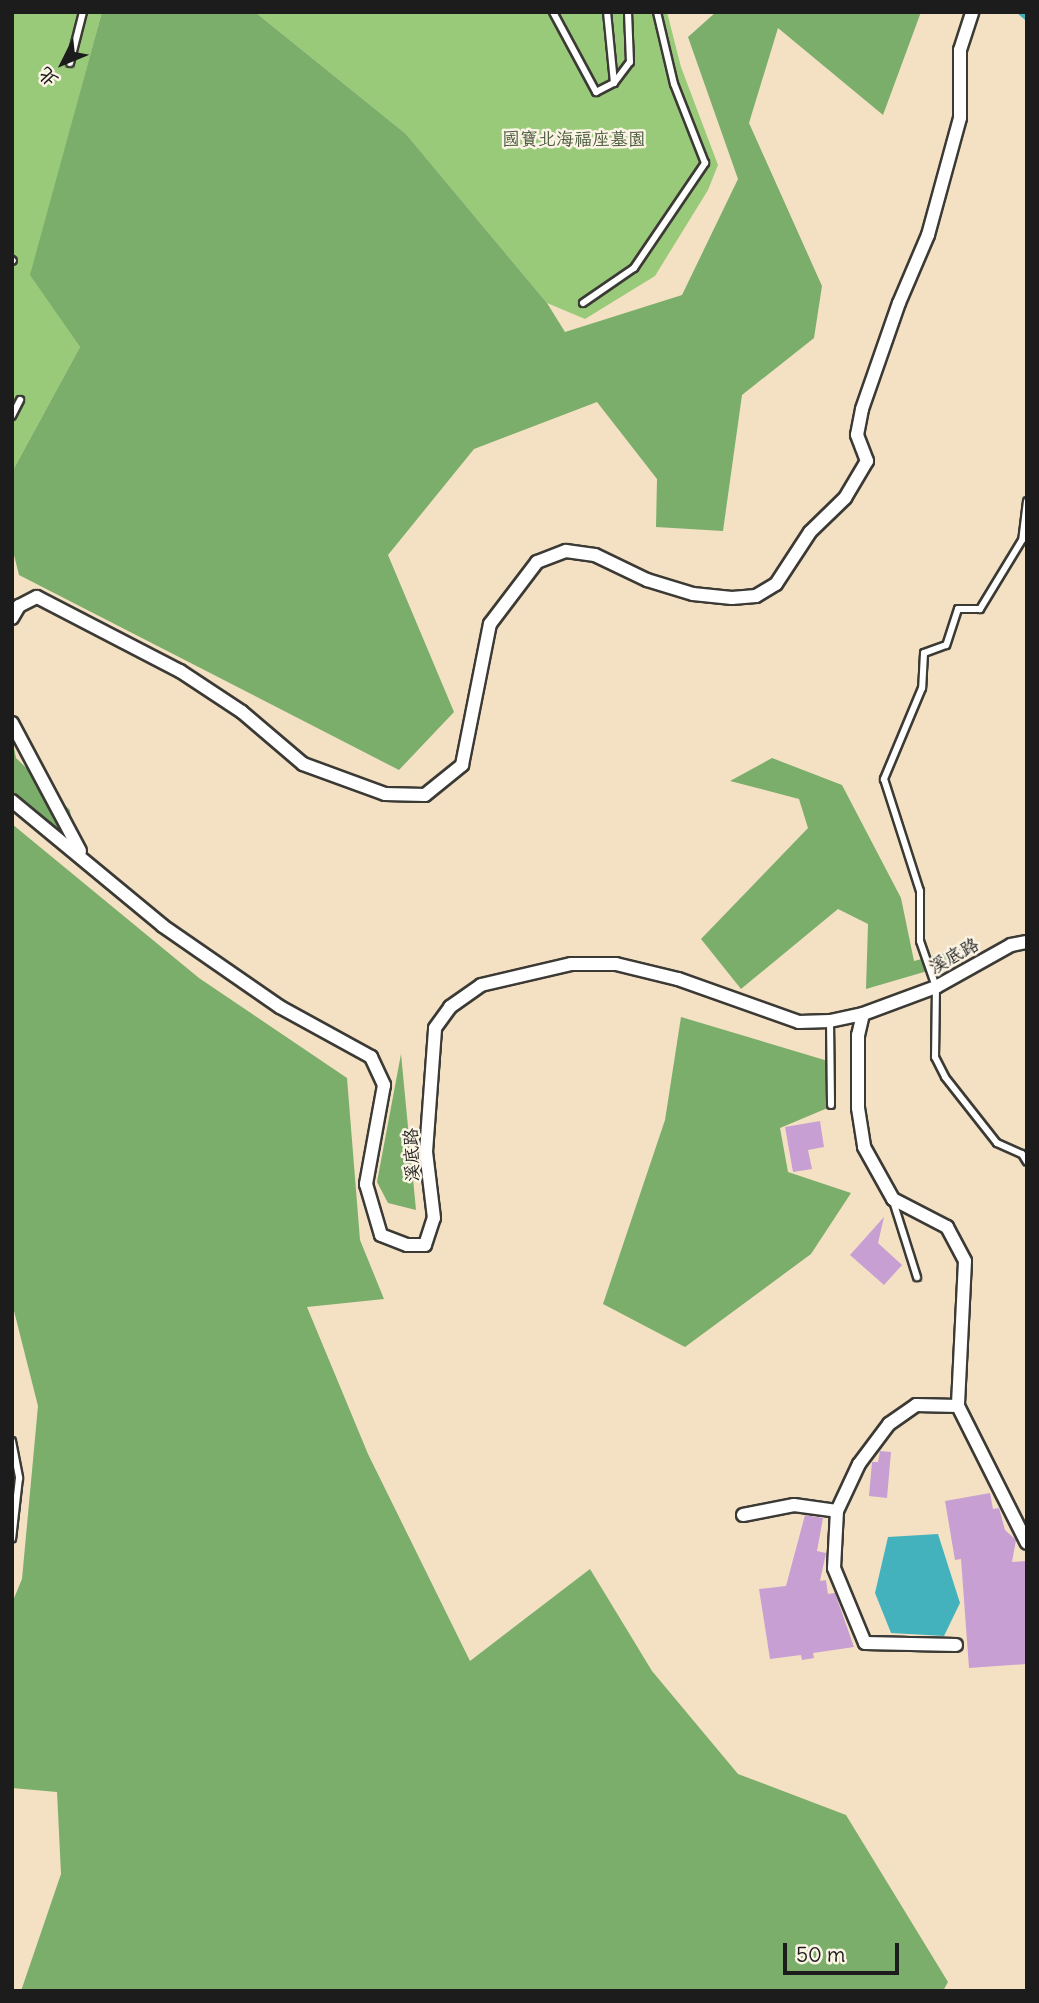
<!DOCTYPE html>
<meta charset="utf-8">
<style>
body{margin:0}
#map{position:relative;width:1039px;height:2003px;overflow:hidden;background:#f4e1c4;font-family:Delius,"LXGW WenKai TC",sans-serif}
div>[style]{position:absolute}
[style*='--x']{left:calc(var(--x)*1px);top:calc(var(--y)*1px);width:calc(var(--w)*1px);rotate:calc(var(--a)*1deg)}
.green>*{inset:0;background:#99ca7a}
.forest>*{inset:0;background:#7aae6a}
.water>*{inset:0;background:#43b2bd}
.stream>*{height:4.5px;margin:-2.25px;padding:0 2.25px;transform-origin:2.25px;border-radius:2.25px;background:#43b2bd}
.building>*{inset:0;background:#c79fd3}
.roads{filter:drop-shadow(2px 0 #3c3a35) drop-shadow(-2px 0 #3c3a35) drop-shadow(0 2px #3c3a35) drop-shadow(0 -2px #3c3a35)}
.service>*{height:6px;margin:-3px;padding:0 3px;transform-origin:3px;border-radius:3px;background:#fff}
.minor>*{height:12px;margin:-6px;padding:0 6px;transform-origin:6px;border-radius:6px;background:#fff}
span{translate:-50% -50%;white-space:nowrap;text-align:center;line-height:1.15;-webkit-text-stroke:5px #fcf5e5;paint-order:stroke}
.park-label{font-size:18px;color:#48593d}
.street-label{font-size:18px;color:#1c1c1c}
.frame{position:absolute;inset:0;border:14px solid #1c1c1c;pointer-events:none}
.north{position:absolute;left:28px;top:28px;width:70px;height:70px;-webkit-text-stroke:5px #fcf5e5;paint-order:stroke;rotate:227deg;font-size:19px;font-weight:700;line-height:28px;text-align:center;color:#1c1c1c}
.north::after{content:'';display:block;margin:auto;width:24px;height:32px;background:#1c1c1c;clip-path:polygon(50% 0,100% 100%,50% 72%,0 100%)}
.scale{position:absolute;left:783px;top:1943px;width:116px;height:32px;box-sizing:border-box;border:4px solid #1c1c1c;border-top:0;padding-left:9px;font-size:21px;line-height:24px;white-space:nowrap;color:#1c1c1c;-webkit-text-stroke:5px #fcf5e5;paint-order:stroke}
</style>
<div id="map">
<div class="green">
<i style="clip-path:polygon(12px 12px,102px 12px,31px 275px,80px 347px,12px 472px)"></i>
<i style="clip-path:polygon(255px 12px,667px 12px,681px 67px,718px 165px,708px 190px,655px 276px,585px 319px,547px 303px,406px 134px)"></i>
</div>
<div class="forest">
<i style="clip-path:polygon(102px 12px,255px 12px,406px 134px,547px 303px,565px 332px,682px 295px,738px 179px,688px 37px,716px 12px,921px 12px,883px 115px,778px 28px,749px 123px,822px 286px,814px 338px,742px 395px,723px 531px,656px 527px,657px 479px,597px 402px,474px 449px,388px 555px,454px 712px,399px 770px,19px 575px,12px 547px,12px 472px,80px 347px,30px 275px)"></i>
<i style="clip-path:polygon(12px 738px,16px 758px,70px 810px,75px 846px,12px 796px)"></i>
<i style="clip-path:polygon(772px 758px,842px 785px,901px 898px,914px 961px,968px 947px,965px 960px,866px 989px,868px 924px,838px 909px,741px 989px,701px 939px,808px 828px,799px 799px,730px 781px)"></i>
<i style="clip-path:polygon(12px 824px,199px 978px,347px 1078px,360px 1240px,384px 1299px,307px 1307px,368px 1454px,470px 1661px,590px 1569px,652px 1671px,738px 1774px,846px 1815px,948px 1982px,943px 1991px,21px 1991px,61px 1874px,57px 1792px,12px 1788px,12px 1603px,22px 1579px,38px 1406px,12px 1303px)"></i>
<i style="clip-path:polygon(681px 1017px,828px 1061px,830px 1107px,780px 1128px,788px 1172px,851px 1193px,811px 1254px,685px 1347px,603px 1304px,665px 1120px)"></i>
<i style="clip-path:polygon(401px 1054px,416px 1210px,388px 1203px,377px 1182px)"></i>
</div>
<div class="water">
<i style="clip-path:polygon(938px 1534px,960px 1603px,944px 1636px,891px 1633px,875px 1593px,888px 1537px)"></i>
</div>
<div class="stream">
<i style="--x:1020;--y:12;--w:9;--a:41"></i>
</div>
<div class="building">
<i style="clip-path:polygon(820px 1121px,824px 1147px,808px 1150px,812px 1169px,793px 1172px,785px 1127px)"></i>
<i style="clip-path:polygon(884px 1217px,878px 1243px,902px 1265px,884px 1285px,850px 1255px)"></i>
<i style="clip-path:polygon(880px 1451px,891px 1452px,887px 1498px,869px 1496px,872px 1462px,878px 1462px)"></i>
<i style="clip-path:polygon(990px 1493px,993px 1509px,999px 1508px,1005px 1530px,1016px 1540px,1012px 1562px,1027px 1561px,1027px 1664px,969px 1668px,961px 1559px,955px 1560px,945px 1501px)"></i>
<i style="clip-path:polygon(805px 1515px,823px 1518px,817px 1551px,826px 1553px,820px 1581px,826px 1580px,828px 1594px,835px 1593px,854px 1647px,813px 1653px,814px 1658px,802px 1660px,801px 1655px,770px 1659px,759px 1589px,786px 1586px)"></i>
</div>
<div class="roads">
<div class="service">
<i style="--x:553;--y:12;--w:91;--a:61.7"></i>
<i style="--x:596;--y:92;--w:20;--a:-27"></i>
<i style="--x:614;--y:83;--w:71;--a:-95.6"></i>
<i style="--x:70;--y:63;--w:53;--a:-75.7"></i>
<i style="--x:614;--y:83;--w:26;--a:-53"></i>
<i style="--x:630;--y:62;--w:50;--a:-92.3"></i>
<i style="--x:12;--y:260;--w:1;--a:45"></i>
<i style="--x:583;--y:303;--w:62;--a:-34.5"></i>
<i style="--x:634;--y:268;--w:127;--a:-55.9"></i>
<i style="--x:705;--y:163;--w:85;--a:-111.4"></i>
<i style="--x:674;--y:84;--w:74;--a:-103.3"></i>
<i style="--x:12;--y:416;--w:18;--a:-63"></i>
<i style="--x:1027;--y:501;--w:39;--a:97"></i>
<i style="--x:1022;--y:540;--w:81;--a:121.3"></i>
<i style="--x:980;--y:609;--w:22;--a:180"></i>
<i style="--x:958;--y:609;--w:38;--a:108"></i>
<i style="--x:946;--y:645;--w:23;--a:160"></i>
<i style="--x:924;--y:653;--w:35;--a:93"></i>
<i style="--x:922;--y:688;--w:99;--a:112.7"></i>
<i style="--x:884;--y:779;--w:118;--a:72.2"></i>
<i style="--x:920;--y:891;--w:50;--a:90"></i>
<i style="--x:920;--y:941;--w:49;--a:70.8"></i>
<i style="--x:936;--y:987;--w:70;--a:90.8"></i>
<i style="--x:935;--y:1057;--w:22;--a:63"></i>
<i style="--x:945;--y:1077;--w:84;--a:51.8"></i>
<i style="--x:997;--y:1143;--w:27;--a:24"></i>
<i style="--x:1022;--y:1154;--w:9;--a:58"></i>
<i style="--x:830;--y:1021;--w:84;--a:89.3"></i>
<i style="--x:893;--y:1201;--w:80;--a:72.5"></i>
<i style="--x:12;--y:1441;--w:38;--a:79"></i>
<i style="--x:19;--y:1478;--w:61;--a:96.5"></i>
</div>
<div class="minor">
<i style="--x:12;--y:618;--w:14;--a:-60"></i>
<i style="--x:19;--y:606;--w:20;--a:-27"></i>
<i style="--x:37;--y:597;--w:161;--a:27.4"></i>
<i style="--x:180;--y:671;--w:74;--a:33.5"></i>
<i style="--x:242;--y:712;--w:80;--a:40.4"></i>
<i style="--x:303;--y:764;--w:87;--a:20.1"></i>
<i style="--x:385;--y:794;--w:40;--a:1.4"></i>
<i style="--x:425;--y:795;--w:48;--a:-39"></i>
<i style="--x:462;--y:765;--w:144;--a:-78.8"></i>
<i style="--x:490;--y:624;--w:78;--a:-52.8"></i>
<i style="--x:537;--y:562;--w:31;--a:-21"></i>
<i style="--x:566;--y:551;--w:29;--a:8"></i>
<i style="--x:595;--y:555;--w:58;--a:25.7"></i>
<i style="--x:647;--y:580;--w:48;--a:16.9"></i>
<i style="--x:693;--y:594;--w:39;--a:6"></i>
<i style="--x:732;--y:598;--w:24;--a:-5"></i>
<i style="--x:756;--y:596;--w:23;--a:-31"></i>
<i style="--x:776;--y:584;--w:62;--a:-56.8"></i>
<i style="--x:810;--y:532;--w:49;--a:-44.2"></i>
<i style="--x:845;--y:498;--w:43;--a:-59.3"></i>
<i style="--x:867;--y:461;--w:28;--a:-111"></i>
<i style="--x:857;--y:435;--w:26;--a:-79"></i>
<i style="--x:862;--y:409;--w:112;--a:-70.8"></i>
<i style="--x:899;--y:303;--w:74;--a:-66.9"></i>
<i style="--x:928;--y:235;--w:121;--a:-74.7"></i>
<i style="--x:960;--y:118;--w:68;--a:-90"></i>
<i style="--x:960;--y:50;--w:40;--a:-72"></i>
<i style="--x:12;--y:723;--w:145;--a:62"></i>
<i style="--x:12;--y:801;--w:196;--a:39.6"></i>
<i style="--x:163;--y:926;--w:142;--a:34.7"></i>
<i style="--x:280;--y:1007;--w:104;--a:28.8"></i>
<i style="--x:371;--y:1057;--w:31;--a:65"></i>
<i style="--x:384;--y:1085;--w:101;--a:100.3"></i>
<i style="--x:366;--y:1184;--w:53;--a:73.6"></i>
<i style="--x:381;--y:1235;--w:28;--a:21"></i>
<i style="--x:407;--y:1245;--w:18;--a:0"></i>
<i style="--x:425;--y:1245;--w:28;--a:-72"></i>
<i style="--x:434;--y:1218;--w:66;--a:-96.9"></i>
<i style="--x:426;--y:1152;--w:124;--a:-85.8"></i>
<i style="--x:435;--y:1028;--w:26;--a:-54"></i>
<i style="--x:450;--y:1007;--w:38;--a:-35"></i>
<i style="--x:481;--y:985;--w:92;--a:-13.1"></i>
<i style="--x:571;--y:964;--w:45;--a:0"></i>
<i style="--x:616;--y:964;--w:64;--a:13.6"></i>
<i style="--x:678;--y:979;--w:128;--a:19.6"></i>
<i style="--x:799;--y:1022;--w:31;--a:-2"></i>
<i style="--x:830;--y:1021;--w:34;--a:-12"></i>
<i style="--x:863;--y:1014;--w:78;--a:-20.3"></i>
<i style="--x:936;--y:987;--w:86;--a:-29.2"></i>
<i style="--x:1011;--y:945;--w:16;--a:-11"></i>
<i style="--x:863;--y:1014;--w:22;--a:103"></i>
<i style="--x:858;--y:1035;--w:73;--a:90"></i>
<i style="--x:858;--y:1108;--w:39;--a:81"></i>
<i style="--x:864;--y:1147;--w:60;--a:60.9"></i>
<i style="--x:893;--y:1199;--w:61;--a:27.4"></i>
<i style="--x:947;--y:1227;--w:38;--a:62"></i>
<i style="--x:965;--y:1261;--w:145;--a:92.8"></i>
<i style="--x:958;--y:1406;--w:153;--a:63.3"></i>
<i style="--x:743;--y:1515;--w:52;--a:-11.1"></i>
<i style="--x:794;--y:1505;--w:43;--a:7.9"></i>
<i style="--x:956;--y:1645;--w:91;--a:-178.7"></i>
<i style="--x:865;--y:1643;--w:81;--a:-112.5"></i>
<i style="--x:834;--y:1568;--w:57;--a:-87"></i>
<i style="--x:837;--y:1511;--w:52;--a:-64.9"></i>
<i style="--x:859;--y:1464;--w:50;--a:-53.1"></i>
<i style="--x:889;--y:1424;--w:33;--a:-35"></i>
<i style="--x:916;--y:1405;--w:42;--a:1.4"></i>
</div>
</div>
<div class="park-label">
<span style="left:574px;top:139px">國寶北海福座墓園</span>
</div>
<div class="street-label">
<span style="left:954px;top:956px;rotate:-29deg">溪底路</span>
<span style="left:412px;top:1155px;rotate:-92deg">溪底路</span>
</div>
<div class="frame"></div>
<div class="north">北</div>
<div class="scale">50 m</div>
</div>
